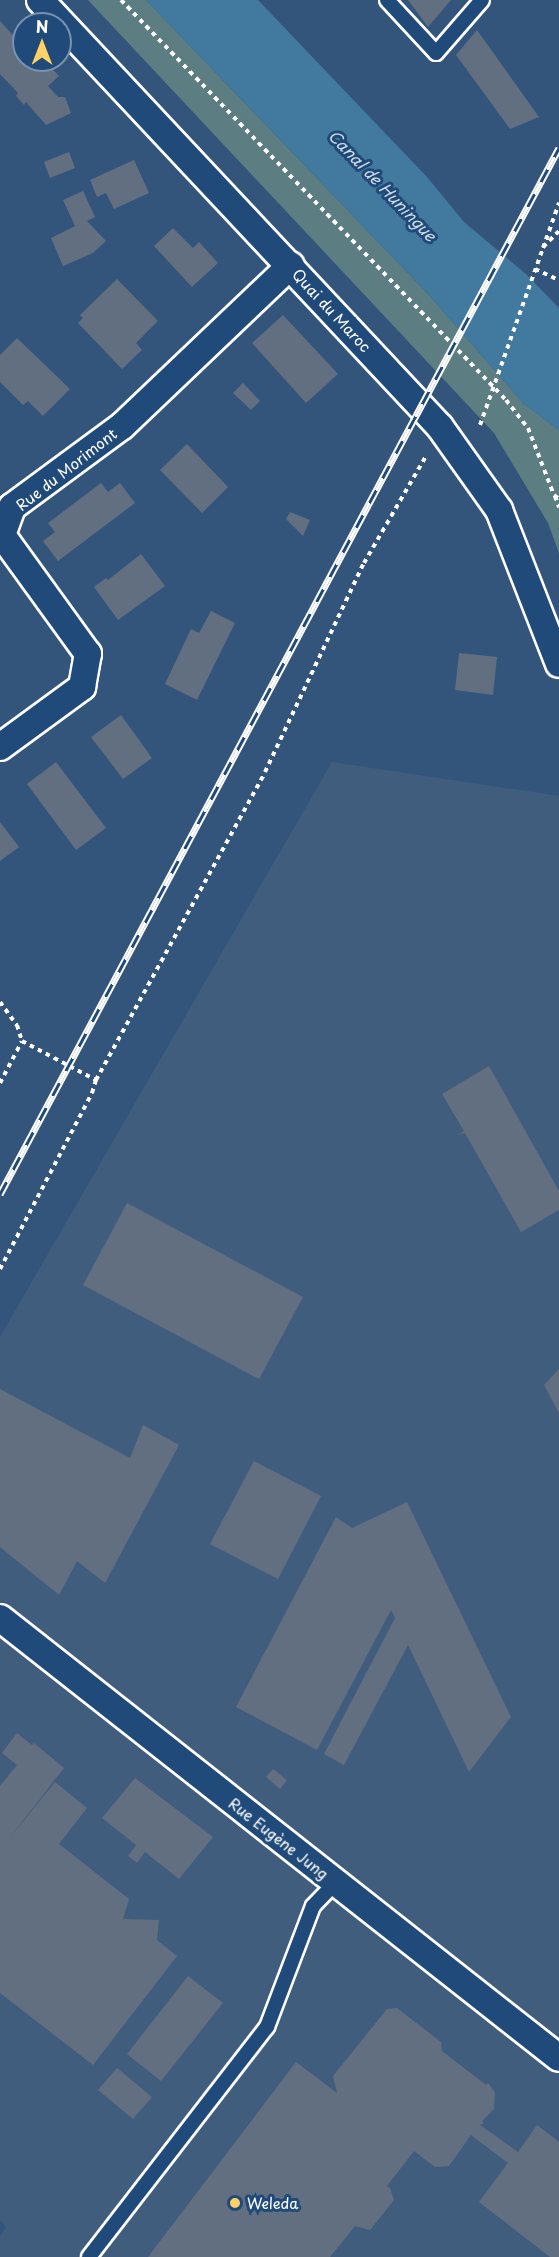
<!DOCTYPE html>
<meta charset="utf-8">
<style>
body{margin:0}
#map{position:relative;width:559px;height:2257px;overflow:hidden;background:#33557c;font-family:"Playpen Sans",sans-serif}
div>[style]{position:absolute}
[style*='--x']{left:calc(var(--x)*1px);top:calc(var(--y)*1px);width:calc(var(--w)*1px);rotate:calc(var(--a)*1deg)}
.built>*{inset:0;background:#415d7e}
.green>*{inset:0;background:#5c7e83}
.water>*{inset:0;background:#42799e}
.building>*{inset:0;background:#626f81}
.path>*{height:4px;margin-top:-2px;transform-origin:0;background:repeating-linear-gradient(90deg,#fff 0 4.5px,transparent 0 9px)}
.roads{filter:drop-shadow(2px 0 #fff) drop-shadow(-2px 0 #fff) drop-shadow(0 2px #fff) drop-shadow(0 -2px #fff)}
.lane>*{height:14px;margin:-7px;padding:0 7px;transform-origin:7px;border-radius:7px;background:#1f4a7a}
.street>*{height:26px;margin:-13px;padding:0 13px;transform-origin:13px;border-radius:13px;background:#1f4a7a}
.rail>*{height:7px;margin-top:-3.5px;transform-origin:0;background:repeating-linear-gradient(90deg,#1f4a7a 0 14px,#fff 0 28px);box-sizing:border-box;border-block:2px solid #fff}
.path-bridge>*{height:4px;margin-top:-2px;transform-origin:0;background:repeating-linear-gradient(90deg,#fff 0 4.5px,transparent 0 9px)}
.dots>*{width:16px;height:16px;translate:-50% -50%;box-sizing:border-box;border:3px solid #1f4a7a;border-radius:50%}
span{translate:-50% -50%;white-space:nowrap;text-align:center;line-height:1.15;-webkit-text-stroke:6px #1f4a7a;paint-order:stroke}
.street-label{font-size:15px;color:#fff}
.poi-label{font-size:15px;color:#fff}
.left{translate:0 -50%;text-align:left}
.water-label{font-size:16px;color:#d0dee7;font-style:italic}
.north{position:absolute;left:12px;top:12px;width:60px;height:60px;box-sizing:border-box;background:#1f4a7a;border:2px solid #7992af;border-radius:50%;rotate:0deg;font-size:16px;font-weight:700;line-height:24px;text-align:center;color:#fff}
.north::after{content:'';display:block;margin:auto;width:21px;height:27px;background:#ffd166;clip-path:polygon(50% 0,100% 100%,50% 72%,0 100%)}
</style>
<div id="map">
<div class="built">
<i style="clip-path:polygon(332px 762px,559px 796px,559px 2257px,0 2257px,0 2237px,6px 2227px,0 2220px,0 1337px)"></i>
</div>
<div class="green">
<i style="clip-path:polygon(88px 0,146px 0,429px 295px,524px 404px,559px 430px,559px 553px,548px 523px,494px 433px)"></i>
</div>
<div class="water">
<i style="clip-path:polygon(146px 0,258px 0,427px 177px,464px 222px,526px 274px,559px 308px,559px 430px,524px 404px,429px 295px)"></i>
</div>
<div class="building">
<i style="clip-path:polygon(408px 0,451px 0,428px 27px)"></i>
<i style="clip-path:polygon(0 21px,22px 45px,24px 44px,24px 60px,44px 60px,59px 76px,48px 86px,58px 97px,65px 97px,71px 113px,46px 125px,26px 102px,24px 105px,16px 96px,18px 93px,0 74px)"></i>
<i style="clip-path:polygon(477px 30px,539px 117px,510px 129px,456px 55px)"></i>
<i style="clip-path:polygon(69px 152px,75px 168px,50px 178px,44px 162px)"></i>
<i style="clip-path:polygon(134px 160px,149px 193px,114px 209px,106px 193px,97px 197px,90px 180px)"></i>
<i style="clip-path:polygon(83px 191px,95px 217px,87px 221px,106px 241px,93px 253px,63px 266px,51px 238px,75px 226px,63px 200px)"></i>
<i style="clip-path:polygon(173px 228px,193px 248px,199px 242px,218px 263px,192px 287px,154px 246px)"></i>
<i style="clip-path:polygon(117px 279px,158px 321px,136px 343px,142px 350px,122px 369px,78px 323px,83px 318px,80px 315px)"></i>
<i style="clip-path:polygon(283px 315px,338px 374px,306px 403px,252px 343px)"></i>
<i style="clip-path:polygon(17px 338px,70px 389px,43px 416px,28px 401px,23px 405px,0 382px,0 355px)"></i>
<i style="clip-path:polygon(243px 383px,260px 401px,251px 410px,233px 393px)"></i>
<i style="clip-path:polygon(187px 444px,228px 487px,202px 513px,160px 470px)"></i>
<i style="clip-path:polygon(101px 483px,108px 492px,120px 483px,135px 503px,58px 561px,43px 541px,55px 532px,48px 523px)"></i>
<i style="clip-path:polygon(290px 512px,310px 520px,303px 536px,286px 519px)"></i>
<i style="clip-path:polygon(141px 554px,165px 586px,118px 620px,94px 587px,106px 578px,108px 580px)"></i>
<i style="clip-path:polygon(211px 611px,235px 623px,197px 700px,165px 684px,191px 629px,199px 633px)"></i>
<i style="clip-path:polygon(459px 653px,497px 657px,493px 695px,455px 690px)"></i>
<i style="clip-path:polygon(121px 715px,152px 758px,123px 779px,91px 737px)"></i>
<i style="clip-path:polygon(56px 762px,106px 828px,76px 850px,27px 784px)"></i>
<i style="clip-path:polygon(0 822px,19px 847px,0 861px)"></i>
<i style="clip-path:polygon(489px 1066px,559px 1191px,559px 1210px,521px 1232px,465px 1133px,458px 1135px,464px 1131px,442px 1094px)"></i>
<i style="clip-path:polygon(127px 1203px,303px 1297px,259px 1379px,83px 1285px)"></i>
<i style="clip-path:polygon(559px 1369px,559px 1413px,544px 1385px)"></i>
<i style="clip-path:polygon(0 1389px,130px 1458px,143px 1425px,179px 1445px,105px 1583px,77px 1561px,59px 1595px,0 1547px)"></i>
<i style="clip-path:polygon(254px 1461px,321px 1496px,278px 1579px,210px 1544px)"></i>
<i style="clip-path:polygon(407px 1502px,511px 1717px,469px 1772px,408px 1645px,344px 1765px,324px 1754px,395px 1618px,391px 1610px,317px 1750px,236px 1707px,336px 1517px,352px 1528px)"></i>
<i style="clip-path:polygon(17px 1733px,32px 1745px,34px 1743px,64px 1768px,8px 1840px,55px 1782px,87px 1808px,59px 1844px,129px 1899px,123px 1919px,159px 1920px,157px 1940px,177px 1956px,93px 2065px,0 1993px,0 1786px,17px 1765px,2px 1753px)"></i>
<i style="clip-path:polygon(273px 1769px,287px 1780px,280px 1789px,266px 1777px)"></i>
<i style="clip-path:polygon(135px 1778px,213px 1837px,179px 1879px,145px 1852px,137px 1863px,128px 1856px,136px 1845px,102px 1818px)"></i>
<i style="clip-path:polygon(188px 1976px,223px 2003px,161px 2081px,127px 2054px)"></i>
<i style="clip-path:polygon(397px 2008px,441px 2042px,442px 2051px,486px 2085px,488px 2083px,495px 2092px,494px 2109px,482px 2121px,484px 2123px,480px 2125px,518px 2152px,537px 2125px,559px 2142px,559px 2257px,550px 2257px,479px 2202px,508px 2163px,471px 2135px,449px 2166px,435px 2167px,414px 2151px,387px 2186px,390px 2188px,394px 2200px,370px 2230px,355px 2226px,330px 2257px,148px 2257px,296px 2062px,337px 2093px,333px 2076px,387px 2009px)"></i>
<i style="clip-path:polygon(117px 2068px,152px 2097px,133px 2119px,98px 2090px)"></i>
</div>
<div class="path">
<i style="--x:121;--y:0;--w:555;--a:46.09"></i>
<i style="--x:506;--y:400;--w:36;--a:52"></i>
<i style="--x:528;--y:428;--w:72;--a:68.8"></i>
<i style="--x:554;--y:495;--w:6;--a:39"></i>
<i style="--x:543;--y:247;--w:23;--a:-45"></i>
<i style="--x:543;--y:248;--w:48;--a:-70.4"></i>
<i style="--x:535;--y:269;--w:26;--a:25"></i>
<i style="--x:555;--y:496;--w:12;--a:70"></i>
<i style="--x:0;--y:1002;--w:29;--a:54"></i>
<i style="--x:17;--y:1025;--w:17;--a:73"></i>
<i style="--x:0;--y:1083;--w:47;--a:-62.4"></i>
<i style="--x:22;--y:1041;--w:84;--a:27.8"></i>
<i style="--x:96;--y:1080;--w:351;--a:-61.2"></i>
<i style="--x:265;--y:772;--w:231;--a:-64.7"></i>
<i style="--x:364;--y:563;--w:124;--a:-59.9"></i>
<i style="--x:0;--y:1269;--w:199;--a:-62.4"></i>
<i style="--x:92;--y:1093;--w:14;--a:-73"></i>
</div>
<div class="roads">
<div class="lane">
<i style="--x:387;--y:0;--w:72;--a:47.2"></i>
<i style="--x:436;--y:53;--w:70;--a:-49"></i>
<i style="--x:89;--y:2257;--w:291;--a:-52.3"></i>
<i style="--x:267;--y:2027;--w:129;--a:-69.2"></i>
<i style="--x:313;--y:1906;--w:33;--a:-46"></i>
</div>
<div class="street">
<i style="--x:40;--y:0;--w:585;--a:46.87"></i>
<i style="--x:440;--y:427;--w:102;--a:54.6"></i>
<i style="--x:499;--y:510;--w:165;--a:68.7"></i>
<i style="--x:0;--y:747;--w:102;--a:-36.2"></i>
<i style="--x:82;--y:687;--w:34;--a:-80"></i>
<i style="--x:88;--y:654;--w:147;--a:-125.9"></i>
<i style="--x:2;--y:535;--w:30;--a:-70"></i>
<i style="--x:12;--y:507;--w:137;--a:-36.4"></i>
<i style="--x:122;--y:426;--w:233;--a:-43.6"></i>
<i style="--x:0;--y:1618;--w:711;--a:38.21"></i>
</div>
</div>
<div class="rail">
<i style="--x:0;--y:1194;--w:1186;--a:-61.88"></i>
</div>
<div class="path-bridge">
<i style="--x:480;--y:425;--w:188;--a:-70.4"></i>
</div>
<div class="dots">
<i style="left:235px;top:2203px;background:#ffd166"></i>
</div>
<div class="street-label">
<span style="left:332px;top:310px;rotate:47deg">Quai du Maroc</span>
<span style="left:66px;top:469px;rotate:-38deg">Rue du Morimont</span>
<span style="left:279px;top:1838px;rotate:38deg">Rue Eugène Jung</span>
</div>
<div class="poi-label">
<span class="left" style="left:247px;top:2203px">Weleda</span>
</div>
<div class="water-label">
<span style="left:383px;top:185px;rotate:46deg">Canal de Huningue</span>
</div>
<div class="north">N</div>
</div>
